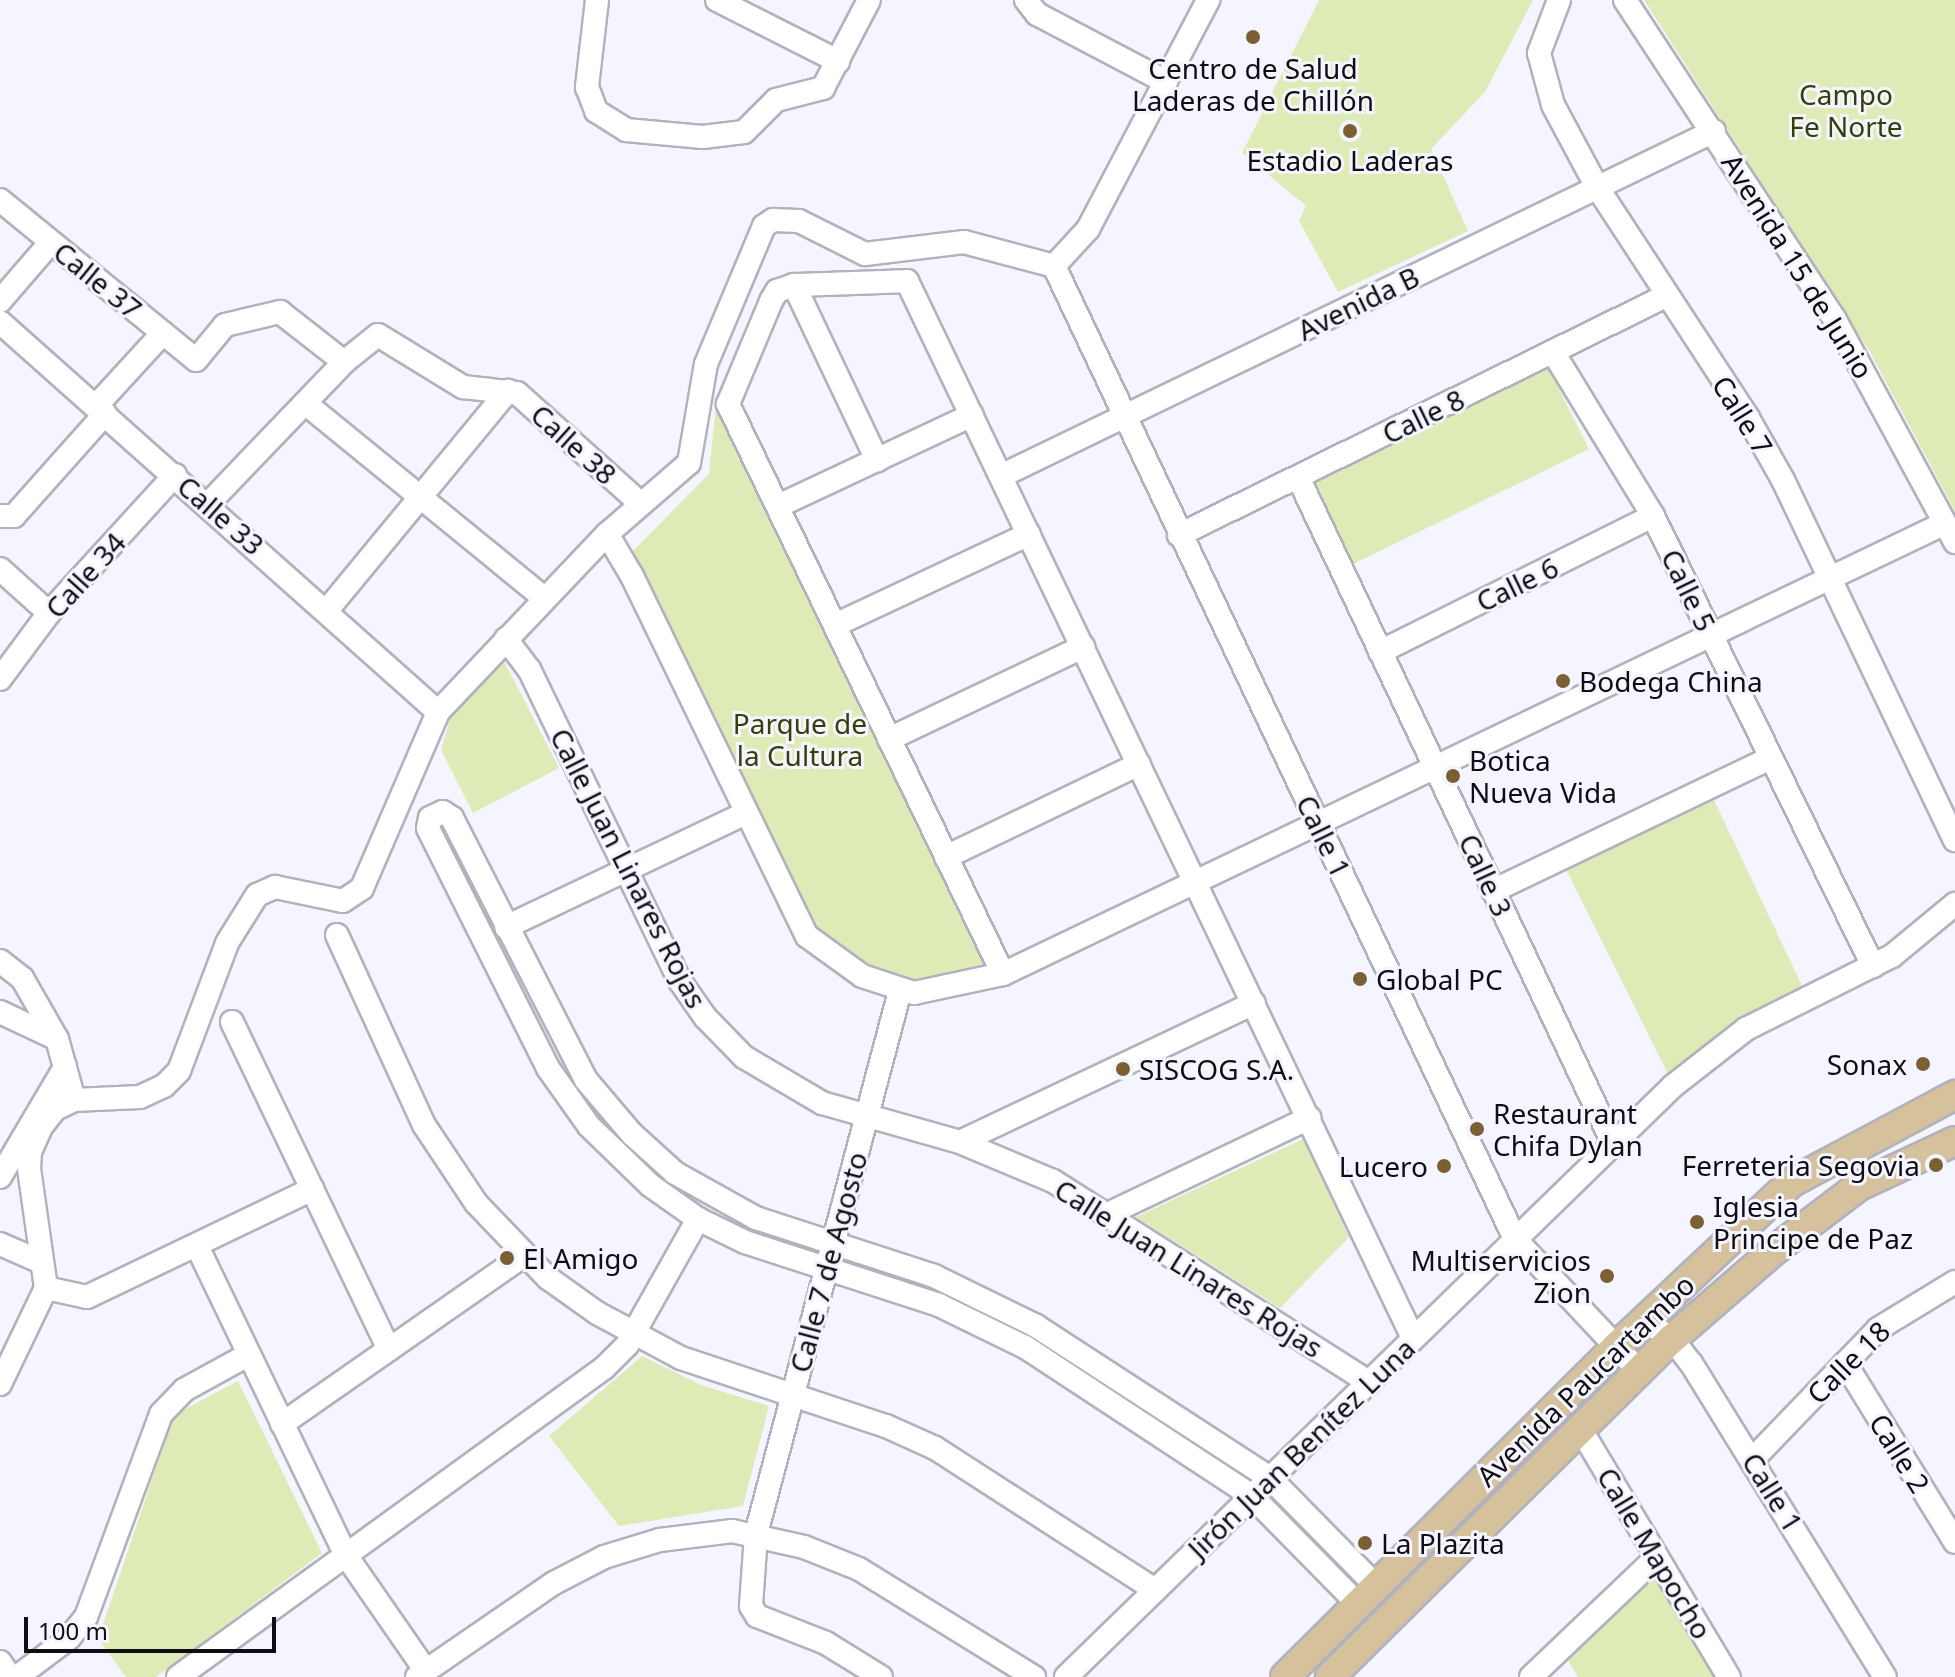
<!DOCTYPE html>
<meta charset="utf-8">
<style>
body{margin:0}
#map{position:relative;width:1955px;height:1677px;overflow:hidden;background:#f5f5ff;font-family:"Noto Sans",sans-serif}
div>[style]{position:absolute}
[style*='--x']{left:calc(var(--x)*1px);top:calc(var(--y)*1px);width:calc(var(--w)*1px);rotate:calc(var(--a)*1deg)}
.green>*{inset:0;background:#deebb6}
.roads{filter:drop-shadow(2px 0 #b2b2be) drop-shadow(-2px 0 #b2b2be) drop-shadow(0 2px #b2b2be) drop-shadow(0 -2px #b2b2be)}
.minor>*{height:22px;margin:-11px;padding:0 11px;transform-origin:11px;border-radius:11px;background:#fff}
.major>*{height:28px;margin:-14px;padding:0 14px;transform-origin:14px;border-radius:14px;background:#d5c19b}
.dots>*{width:22px;height:22px;translate:-50% -50%;box-sizing:border-box;border:4px solid #f5f5ff;border-radius:50%}
span{translate:-50% -50%;white-space:nowrap;text-align:center;line-height:1.15;-webkit-text-stroke:6px #f5f5ff;paint-order:stroke}
.poi-label{font-size:28px;color:#0f0f13}
.left{translate:0 -50%;text-align:left}
.right{translate:-100% -50%;text-align:right}
.park-label{font-size:28px;color:#363f09}
.street-label{font-size:28px;color:#0f0f13}
.scale{position:absolute;left:24px;top:1617px;width:252px;height:36px;box-sizing:border-box;border:4px solid #0f0f13;border-top:0;padding-left:10px;font-size:24px;line-height:28px;white-space:nowrap;color:#0f0f13;-webkit-text-stroke:6px #f5f5ff;paint-order:stroke}
</style>
<div id="map">
<div class="green">
<i style="clip-path:polygon(1319px 0,1533px 0,1485px 92px,1431px 149px,1468px 231px,1338px 292px,1299px 221px,1306px 206px,1242px 153px)"></i>
<i style="clip-path:polygon(1644px 0,1955px 0,1955px 511px,1870px 352px)"></i>
<i style="clip-path:polygon(1548px 367px,1589px 449px,1353px 564px,1312px 482px)"></i>
<i style="clip-path:polygon(717px 395px,986px 959px,986px 970px,932px 985px,897px 983px,823px 943px,630px 554px,709px 474px)"></i>
<i style="clip-path:polygon(503px 659px,559px 768px,473px 813px,441px 750px,450px 719px)"></i>
<i style="clip-path:polygon(1714px 800px,1805px 992px,1670px 1078px,1566px 869px)"></i>
<i style="clip-path:polygon(1303px 1139px,1349px 1237px,1280px 1308px,1136px 1217px)"></i>
<i style="clip-path:polygon(642px 1356px,701px 1385px,769px 1406px,743px 1506px,619px 1526px,549px 1436px)"></i>
<i style="clip-path:polygon(238px 1381px,322px 1553px,156px 1677px,126px 1677px,98px 1639px,174px 1415px)"></i>
<i style="clip-path:polygon(1654px 1569px,1718px 1677px,1578px 1677px,1563px 1652px)"></i>
</div>
<div class="roads">
<div class="minor">
<i style="--x:597;--y:0;--w:88;--a:96.6"></i>
<i style="--x:587;--y:87;--w:26;--a:69"></i>
<i style="--x:596;--y:111;--w:36;--a:32"></i>
<i style="--x:626;--y:130;--w:77;--a:5.2"></i>
<i style="--x:703;--y:137;--w:41;--a:-7"></i>
<i style="--x:744;--y:132;--w:45;--a:-45"></i>
<i style="--x:776;--y:100;--w:49;--a:-14.3"></i>
<i style="--x:823;--y:88;--w:99;--a:-62.4"></i>
<i style="--x:717;--y:0;--w:136;--a:26.8"></i>
<i style="--x:1026;--y:0;--w:18;--a:52"></i>
<i style="--x:1037;--y:14;--w:146;--a:27.8"></i>
<i style="--x:1559;--y:0;--w:57;--a:110.7"></i>
<i style="--x:1539;--y:53;--w:54;--a:74.9"></i>
<i style="--x:1553;--y:105;--w:93;--a:61.8"></i>
<i style="--x:1597;--y:187;--w:276;--a:56.8"></i>
<i style="--x:1748;--y:418;--w:71;--a:60.6"></i>
<i style="--x:1783;--y:480;--w:399;--a:64.5"></i>
<i style="--x:1625;--y:0;--w:381;--a:56.7"></i>
<i style="--x:1834;--y:318;--w:255;--a:61.6"></i>
<i style="--x:0;--y:200;--w:253;--a:39.2"></i>
<i style="--x:196;--y:360;--w:45;--a:-50.4"></i>
<i style="--x:225;--y:325;--w:57;--a:-13.3"></i>
<i style="--x:280;--y:312;--w:81;--a:38"></i>
<i style="--x:1054;--y:266;--w:1077;--a:64.65"></i>
<i style="--x:1515;--y:1239;--w:184;--a:46.8"></i>
<i style="--x:1054;--y:266;--w:50;--a:-47.4"></i>
<i style="--x:1088;--y:229;--w:259;--a:-62.3"></i>
<i style="--x:794;--y:285;--w:194;--a:64.6"></i>
<i style="--x:0;--y:301;--w:78;--a:-49.2"></i>
<i style="--x:0;--y:322;--w:586;--a:41.68"></i>
<i style="--x:1553;--y:352;--w:192;--a:58.6"></i>
<i style="--x:1653;--y:516;--w:501;--a:63.95"></i>
<i style="--x:305;--y:403;--w:308;--a:39.2"></i>
<i style="--x:96;--y:406;--w:99;--a:-47.5"></i>
<i style="--x:1001;--y:476;--w:792;--a:-25.82"></i>
<i style="--x:1298;--y:477;--w:737;--a:64.69"></i>
<i style="--x:208;--y:504;--w:197;--a:-46.2"></i>
<i style="--x:344;--y:362;--w:43;--a:-38.5"></i>
<i style="--x:378;--y:335;--w:100;--a:31.5"></i>
<i style="--x:463;--y:387;--w:54;--a:6.3"></i>
<i style="--x:517;--y:393;--w:165;--a:41.8"></i>
<i style="--x:778;--y:506;--w:214;--a:-25.1"></i>
<i style="--x:0;--y:516;--w:14;--a:0"></i>
<i style="--x:14;--y:516;--w:137;--a:-48.3"></i>
<i style="--x:607;--y:534;--w:49;--a:59.2"></i>
<i style="--x:632;--y:576;--w:400;--a:64.1"></i>
<i style="--x:807;--y:936;--w:68;--a:36"></i>
<i style="--x:862;--y:976;--w:55;--a:18.1"></i>
<i style="--x:914;--y:993;--w:91;--a:-12.1"></i>
<i style="--x:1003;--y:974;--w:1044;--a:-25.58"></i>
<i style="--x:1179;--y:535;--w:542;--a:-26.14"></i>
<i style="--x:0;--y:569;--w:66;--a:41.9"></i>
<i style="--x:328;--y:609;--w:283;--a:-50.5"></i>
<i style="--x:835;--y:625;--w:214;--a:-25.1"></i>
<i style="--x:506;--y:639;--w:38;--a:53"></i>
<i style="--x:529;--y:669;--w:347;--a:64.2"></i>
<i style="--x:680;--y:981;--w:44;--a:55.2"></i>
<i style="--x:705;--y:1017;--w:56;--a:45.7"></i>
<i style="--x:744;--y:1057;--w:91;--a:30.5"></i>
<i style="--x:822;--y:1103;--w:143;--a:15.8"></i>
<i style="--x:960;--y:1142;--w:101;--a:22.8"></i>
<i style="--x:1053;--y:1181;--w:375;--a:32.5"></i>
<i style="--x:1380;--y:652;--w:305;--a:-26.5"></i>
<i style="--x:0;--y:679;--w:82;--a:-53.4"></i>
<i style="--x:49;--y:613;--w:187;--a:-47.6"></i>
<i style="--x:889;--y:739;--w:215;--a:-25.4"></i>
<i style="--x:946;--y:857;--w:214;--a:-25.7"></i>
<i style="--x:1493;--y:891;--w:308;--a:-25.6"></i>
<i style="--x:506;--y:927;--w:266;--a:-25.4"></i>
<i style="--x:337;--y:935;--w:209;--a:65.4"></i>
<i style="--x:424;--y:1125;--w:94;--a:56.3"></i>
<i style="--x:476;--y:1203;--w:104;--a:46.2"></i>
<i style="--x:548;--y:1278;--w:60;--a:35.5"></i>
<i style="--x:597;--y:1313;--w:95;--a:28.2"></i>
<i style="--x:681;--y:1358;--w:216;--a:18.4"></i>
<i style="--x:886;--y:1426;--w:54;--a:24.2"></i>
<i style="--x:935;--y:1448;--w:262;--a:32.8"></i>
<i style="--x:0;--y:961;--w:28;--a:38"></i>
<i style="--x:22;--y:978;--w:70;--a:60.2"></i>
<i style="--x:57;--y:1039;--w:63;--a:74.4"></i>
<i style="--x:1003;--y:974;--w:633;--a:-115.76"></i>
<i style="--x:728;--y:404;--w:112;--a:-67.3"></i>
<i style="--x:771;--y:301;--w:12;--a:-59"></i>
<i style="--x:777;--y:291;--w:18;--a:-19"></i>
<i style="--x:794;--y:285;--w:113;--a:-2"></i>
<i style="--x:907;--y:281;--w:1172;--a:64.42"></i>
<i style="--x:0;--y:1012;--w:63;--a:25.3"></i>
<i style="--x:232;--y:1022;--w:363;--a:64.4"></i>
<i style="--x:960;--y:1142;--w:325;--a:-25.3"></i>
<i style="--x:0;--y:1177;--w:128;--a:-59.4"></i>
<i style="--x:1110;--y:1213;--w:221;--a:-25.5"></i>
<i style="--x:0;--y:1244;--w:43;--a:23.6"></i>
<i style="--x:197;--y:1246;--w:342;--a:64.3"></i>
<i style="--x:345;--y:1554;--w:142;--a:55.3"></i>
<i style="--x:46;--y:1288;--w:42;--a:12.4"></i>
<i style="--x:87;--y:1297;--w:250;--a:-25.6"></i>
<i style="--x:1644;--y:1320;--w:34;--a:34"></i>
<i style="--x:1672;--y:1339;--w:31;--a:52"></i>
<i style="--x:1691;--y:1363;--w:369;--a:58.3"></i>
<i style="--x:1845;--y:1363;--w:210;--a:58.4"></i>
<i style="--x:0;--y:1384;--w:106;--a:-64.4"></i>
<i style="--x:46;--y:1288;--w:120;--a:-98.1"></i>
<i style="--x:29;--y:1169;--w:17;--a:-87"></i>
<i style="--x:30;--y:1152;--w:27;--a:-66"></i>
<i style="--x:41;--y:1127;--w:23;--a:-52"></i>
<i style="--x:55;--y:1109;--w:21;--a:-25"></i>
<i style="--x:74;--y:1100;--w:66;--a:-2.6"></i>
<i style="--x:140;--y:1097;--w:26;--a:-25"></i>
<i style="--x:164;--y:1086;--w:21;--a:-45"></i>
<i style="--x:179;--y:1071;--w:137;--a:-69.4"></i>
<i style="--x:227;--y:943;--w:57;--a:-58"></i>
<i style="--x:257;--y:895;--w:20;--a:-24"></i>
<i style="--x:275;--y:887;--w:69;--a:11.6"></i>
<i style="--x:343;--y:901;--w:23;--a:-34"></i>
<i style="--x:362;--y:888;--w:192;--a:-66.6"></i>
<i style="--x:438;--y:712;--w:245;--a:-46.5"></i>
<i style="--x:607;--y:534;--w:108;--a:-40.9"></i>
<i style="--x:689;--y:463;--w:100;--a:-80.3"></i>
<i style="--x:706;--y:364;--w:150;--a:-67.2"></i>
<i style="--x:764;--y:226;--w:11;--a:-34"></i>
<i style="--x:773;--y:220;--w:26;--a:2"></i>
<i style="--x:799;--y:221;--w:74;--a:26.6"></i>
<i style="--x:865;--y:254;--w:100;--a:-6.9"></i>
<i style="--x:964;--y:242;--w:93;--a:14.9"></i>
<i style="--x:282;--y:1424;--w:295;--a:-34.9"></i>
<i style="--x:1581;--y:1430;--w:288;--a:59.1"></i>
<i style="--x:1753;--y:1459;--w:180;--a:-46.1"></i>
<i style="--x:1878;--y:1329;--w:90;--a:-31.4"></i>
<i style="--x:1358;--y:1604;--w:151;--a:-134.5"></i>
<i style="--x:1252;--y:1496;--w:272;--a:-146.7"></i>
<i style="--x:1025;--y:1347;--w:96;--a:-154"></i>
<i style="--x:939;--y:1305;--w:204;--a:-162"></i>
<i style="--x:745;--y:1242;--w:52;--a:-153.9"></i>
<i style="--x:698;--y:1219;--w:59;--a:-144.7"></i>
<i style="--x:650;--y:1185;--w:85;--a:-136"></i>
<i style="--x:589;--y:1126;--w:71;--a:-125.3"></i>
<i style="--x:548;--y:1068;--w:268;--a:-116.6"></i>
<i style="--x:428;--y:828;--w:10;--a:-79"></i>
<i style="--x:430;--y:818;--w:14;--a:-25"></i>
<i style="--x:443;--y:812;--w:11;--a:34"></i>
<i style="--x:452;--y:818;--w:294;--a:62.9"></i>
<i style="--x:586;--y:1080;--w:71;--a:49.6"></i>
<i style="--x:632;--y:1134;--w:58;--a:42.2"></i>
<i style="--x:675;--y:1173;--w:93;--a:29.1"></i>
<i style="--x:756;--y:1218;--w:187;--a:18"></i>
<i style="--x:934;--y:1276;--w:114;--a:26.1"></i>
<i style="--x:1036;--y:1326;--w:279;--a:33"></i>
<i style="--x:1270;--y:1478;--w:151;--a:45.5"></i>
<i style="--x:0;--y:1662;--w:18;--a:56"></i>
<i style="--x:17;--y:1677;--w:65;--a:-36.9"></i>
<i style="--x:69;--y:1638;--w:27;--a:-51"></i>
<i style="--x:86;--y:1617;--w:216;--a:-69.7"></i>
<i style="--x:161;--y:1414;--w:33;--a:-46"></i>
<i style="--x:184;--y:1390;--w:73;--a:-28.7"></i>
<i style="--x:178;--y:1677;--w:526;--a:-35.96"></i>
<i style="--x:604;--y:1368;--w:33;--a:-45"></i>
<i style="--x:627;--y:1345;--w:145;--a:-60.6"></i>
<i style="--x:417;--y:1677;--w:166;--a:-34.5"></i>
<i style="--x:554;--y:1583;--w:56;--a:-27.5"></i>
<i style="--x:604;--y:1557;--w:59;--a:-16.9"></i>
<i style="--x:660;--y:1540;--w:73;--a:-7.1"></i>
<i style="--x:732;--y:1531;--w:74;--a:12.5"></i>
<i style="--x:804;--y:1547;--w:59;--a:21.8"></i>
<i style="--x:859;--y:1569;--w:206;--a:31.7"></i>
<i style="--x:881;--y:1677;--w:65;--a:-148.3"></i>
<i style="--x:826;--y:1643;--w:74;--a:-158.6"></i>
<i style="--x:757;--y:1616;--w:12;--a:-121"></i>
<i style="--x:751;--y:1606;--w:72;--a:-86"></i>
<i style="--x:756;--y:1534;--w:562;--a:-75.15"></i>
<i style="--x:1066;--y:1677;--w:847;--a:-44.23"></i>
<i style="--x:1673;--y:1086;--w:93;--a:-38"></i>
<i style="--x:1746;--y:1029;--w:163;--a:-26.6"></i>
<i style="--x:1892;--y:956;--w:82;--a:-39.5"></i>
<i style="--x:1531;--y:1677;--w:174;--a:-43.6"></i>
</div>
<div class="major">
<i style="--x:1285;--y:1677;--w:467;--a:-44.9"></i>
<i style="--x:1616;--y:1347;--w:241;--a:-43.2"></i>
<i style="--x:1792;--y:1182;--w:185;--a:-28.1"></i>
<i style="--x:1330;--y:1677;--w:481;--a:-44.7"></i>
<i style="--x:1672;--y:1339;--w:138;--a:-40.9"></i>
<i style="--x:1776;--y:1249;--w:104;--a:-37.2"></i>
<i style="--x:1859;--y:1186;--w:106;--a:-25.1"></i>
</div>
</div>
<div class="dots">
<i style="left:1253px;top:37px;background:#7a6032"></i>
<i style="left:1350px;top:131px;background:#7a6032"></i>
<i style="left:1563px;top:681px;background:#7a6032"></i>
<i style="left:1453px;top:776px;background:#7a6032"></i>
<i style="left:1360px;top:979px;background:#7a6032"></i>
<i style="left:1923px;top:1064px;background:#7a6032"></i>
<i style="left:1123px;top:1069px;background:#7a6032"></i>
<i style="left:1477px;top:1129px;background:#7a6032"></i>
<i style="left:1936px;top:1165px;background:#7a6032"></i>
<i style="left:1444px;top:1166px;background:#7a6032"></i>
<i style="left:1697px;top:1222px;background:#7a6032"></i>
<i style="left:507px;top:1258px;background:#7a6032"></i>
<i style="left:1607px;top:1276px;background:#7a6032"></i>
<i style="left:1365px;top:1543px;background:#7a6032"></i>
</div>
<div class="poi-label">
<span style="left:1253px;top:84px">Centro de Salud<br>Laderas de Chillón</span>
<span style="left:1350px;top:160px">Estadio Laderas</span>
<span class="left" style="left:1579px;top:681px">Bodega China</span>
<span class="left" style="left:1469px;top:776px">Botica<br>Nueva Vida</span>
<span class="left" style="left:1376px;top:979px">Global PC</span>
<span class="right" style="left:1907px;top:1064px">Sonax</span>
<span class="left" style="left:1139px;top:1069px">SISCOG S.A.</span>
<span class="left" style="left:1493px;top:1129px">Restaurant<br>Chifa Dylan</span>
<span class="right" style="left:1920px;top:1165px">Ferreteria Segovia</span>
<span class="right" style="left:1428px;top:1166px">Lucero</span>
<span class="left" style="left:1713px;top:1222px">Iglesia<br>Principe de Paz</span>
<span class="left" style="left:523px;top:1258px">El Amigo</span>
<span class="right" style="left:1591px;top:1276px">Multiservicios<br>Zion</span>
<span class="left" style="left:1381px;top:1543px">La Plazita</span>
</div>
<div class="park-label">
<span style="left:1846px;top:110px">Campo<br>Fe Norte</span>
<span style="left:800px;top:739px">Parque de<br>la Cultura</span>
</div>
<div class="street-label">
<span style="left:1798px;top:266px;rotate:58deg">Avenida 15 de Junio</span>
<span style="left:98px;top:280px;rotate:39deg">Calle 37</span>
<span style="left:1358px;top:303px;rotate:-26deg">Avenida B</span>
<span style="left:1743px;top:415px;rotate:58deg">Calle 7</span>
<span style="left:1423px;top:416px;rotate:-26deg">Calle 8</span>
<span style="left:574px;top:444px;rotate:42deg">Calle 38</span>
<span style="left:221px;top:515px;rotate:41deg">Calle 33</span>
<span style="left:85px;top:575px;rotate:-48deg">Calle 34</span>
<span style="left:1517px;top:584px;rotate:-26deg">Calle 6</span>
<span style="left:1689px;top:590px;rotate:64deg">Calle 5</span>
<span style="left:1324px;top:836px;rotate:64deg">Calle 1</span>
<span style="left:629px;top:868px;rotate:63deg">Calle Juan Linares Rojas</span>
<span style="left:1486px;top:875px;rotate:65deg">Calle 3</span>
<span style="left:828px;top:1262px;rotate:-75deg">Calle 7 de Agosto</span>
<span style="left:1189px;top:1268px;rotate:32deg">Calle Juan Linares Rojas</span>
<span style="left:1848px;top:1362px;rotate:-45deg">Calle 18</span>
<span style="left:1585px;top:1380px;rotate:-44deg">Avenida Paucartambo</span>
<span style="left:1301px;top:1448px;rotate:-44deg">Jirón Juan Benítez Luna</span>
<span style="left:1900px;top:1453px;rotate:58deg">Calle 2</span>
<span style="left:1773px;top:1492px;rotate:58deg">Calle 1</span>
<span style="left:1655px;top:1553px;rotate:59deg">Calle Mapocho</span>
</div>
<div class="scale">100 m</div>
</div>
